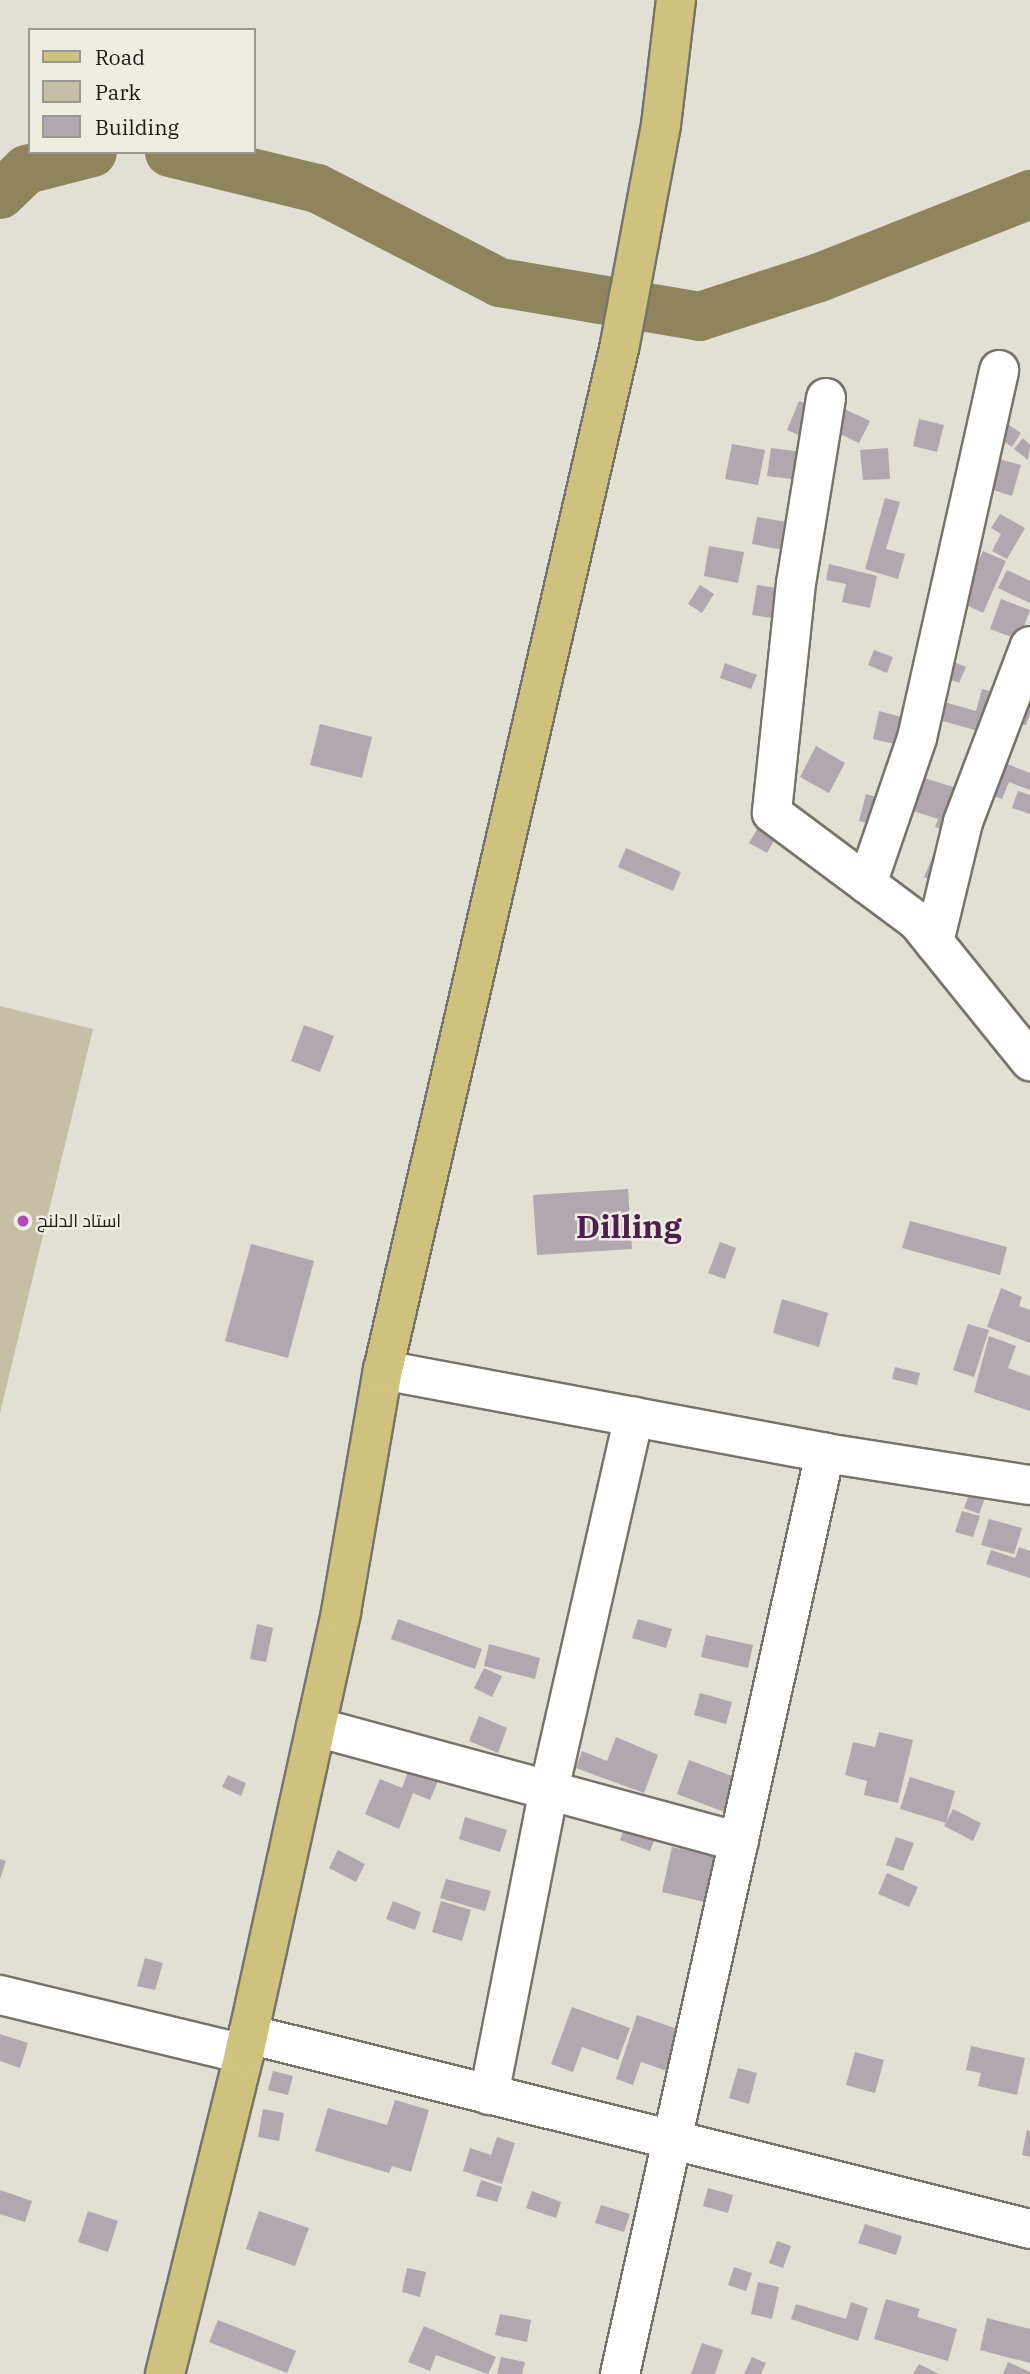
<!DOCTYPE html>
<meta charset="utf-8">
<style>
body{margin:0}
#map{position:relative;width:1030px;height:2374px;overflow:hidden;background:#e2dfd4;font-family:"IBM Plex Serif",Cairo,serif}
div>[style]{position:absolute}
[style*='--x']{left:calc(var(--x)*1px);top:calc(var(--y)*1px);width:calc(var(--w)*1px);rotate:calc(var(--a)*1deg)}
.green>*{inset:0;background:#c5bfa5}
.river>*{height:49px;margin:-24.5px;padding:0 24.5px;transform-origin:24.5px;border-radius:24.5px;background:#8e855d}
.building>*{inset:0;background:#b0a7af}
.roads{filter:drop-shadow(2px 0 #76746a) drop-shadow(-2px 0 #76746a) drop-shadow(0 2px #76746a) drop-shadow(0 -2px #76746a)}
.minor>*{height:38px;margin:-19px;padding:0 19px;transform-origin:19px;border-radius:19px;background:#fff}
.major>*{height:38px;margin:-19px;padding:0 19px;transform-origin:19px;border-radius:19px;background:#cfc27f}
.dots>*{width:19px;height:19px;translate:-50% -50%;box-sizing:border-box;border:4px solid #efece1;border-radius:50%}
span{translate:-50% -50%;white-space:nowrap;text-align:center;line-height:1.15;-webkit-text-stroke:5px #efece1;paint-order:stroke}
.poi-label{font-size:18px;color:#1b1a16}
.left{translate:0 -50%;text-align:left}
.town-label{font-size:32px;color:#4e1e4f;font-weight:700}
.legend{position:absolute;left:28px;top:28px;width:228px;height:126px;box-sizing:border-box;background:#efece1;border:2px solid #9a9890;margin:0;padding:9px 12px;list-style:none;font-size:21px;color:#1b1a16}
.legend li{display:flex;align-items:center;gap:14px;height:35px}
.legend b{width:35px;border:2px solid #9a9890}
</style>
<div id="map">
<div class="green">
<i style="clip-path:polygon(0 1006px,93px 1029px,0 1413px)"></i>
</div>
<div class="river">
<i style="--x:169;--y:152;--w:152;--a:13.7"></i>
<i style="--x:317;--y:188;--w:205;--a:27.3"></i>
<i style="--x:499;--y:282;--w:203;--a:9.6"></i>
<i style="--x:699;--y:316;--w:126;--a:-18"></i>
<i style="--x:819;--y:277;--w:227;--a:-21.5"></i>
<i style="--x:0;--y:194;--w:36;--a:-44"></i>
<i style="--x:26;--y:169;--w:68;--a:-14.4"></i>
</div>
<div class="building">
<i style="clip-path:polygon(799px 401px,815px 408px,803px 437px,787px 430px)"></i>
<i style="clip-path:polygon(838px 406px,870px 421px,859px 443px,828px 428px)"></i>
<i style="clip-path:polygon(919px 419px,944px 425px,937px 452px,913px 446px)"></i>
<i style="clip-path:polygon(1009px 425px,1021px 433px,1012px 447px,1000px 439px)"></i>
<i style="clip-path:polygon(1023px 438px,1030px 445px,1028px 460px,1014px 449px)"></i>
<i style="clip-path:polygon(732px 444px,765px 450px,758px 485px,725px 479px)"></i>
<i style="clip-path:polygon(771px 448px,803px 452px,800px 480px,767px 476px)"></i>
<i style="clip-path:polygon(888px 448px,890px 479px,863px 480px,860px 450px)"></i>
<i style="clip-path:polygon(999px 459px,1021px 465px,1012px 496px,990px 489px)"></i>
<i style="clip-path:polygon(885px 498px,900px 502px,886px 549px,905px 554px,898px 579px,865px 569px)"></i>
<i style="clip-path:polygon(1000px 514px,1025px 528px,1007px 559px,992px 551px,1001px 534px,991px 528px)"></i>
<i style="clip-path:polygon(757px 517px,793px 523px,788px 551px,752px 544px)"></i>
<i style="clip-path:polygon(709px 546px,744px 552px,738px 583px,704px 576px)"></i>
<i style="clip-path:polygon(983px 551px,1006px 561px,983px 613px,960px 602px)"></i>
<i style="clip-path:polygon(829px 564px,877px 576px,870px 608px,842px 602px,846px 584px,826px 580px)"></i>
<i style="clip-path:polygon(1007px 570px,1030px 581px,1030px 603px,998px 588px)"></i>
<i style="clip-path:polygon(700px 585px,714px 594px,702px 613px,688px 604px)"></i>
<i style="clip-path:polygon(757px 585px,784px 589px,779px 619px,752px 615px)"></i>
<i style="clip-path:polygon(1001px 599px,1030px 610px,1019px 640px,990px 629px)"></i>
<i style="clip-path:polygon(874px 650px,893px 657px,887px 673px,868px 665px)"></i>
<i style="clip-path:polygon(949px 660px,966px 667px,959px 683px,942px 676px)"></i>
<i style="clip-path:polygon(725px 663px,757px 675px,751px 689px,720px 678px)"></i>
<i style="clip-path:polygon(982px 689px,1001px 694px,989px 734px,939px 720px,944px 702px,976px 711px)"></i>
<i style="clip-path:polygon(1030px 690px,1030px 714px,1026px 725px,1011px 720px)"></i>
<i style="clip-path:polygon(879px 711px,909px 719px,903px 746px,873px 739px)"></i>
<i style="clip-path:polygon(320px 724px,372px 737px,362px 778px,310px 765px)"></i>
<i style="clip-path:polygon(816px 746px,845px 763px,829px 793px,800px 777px)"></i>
<i style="clip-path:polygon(997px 760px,1030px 773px,1030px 790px,1009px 782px,1002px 799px,985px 793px)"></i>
<i style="clip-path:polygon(915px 775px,969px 792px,956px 834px,935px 827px,938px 819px,904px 808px)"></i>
<i style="clip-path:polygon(1018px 791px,1030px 795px,1030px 814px,1012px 808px)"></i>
<i style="clip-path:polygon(866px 794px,883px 799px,876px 825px,859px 821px)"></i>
<i style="clip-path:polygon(759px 826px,777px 835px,767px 853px,749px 843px)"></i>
<i style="clip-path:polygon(626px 848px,681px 872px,673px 891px,618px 867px)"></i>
<i style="clip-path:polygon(935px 851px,951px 858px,940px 884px,924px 877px)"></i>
<i style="clip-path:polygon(304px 1025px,334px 1036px,320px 1072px,291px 1061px)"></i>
<i style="clip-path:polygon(628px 1189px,632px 1249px,537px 1255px,533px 1195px)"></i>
<i style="clip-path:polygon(910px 1221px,1007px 1247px,1000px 1275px,902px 1248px)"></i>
<i style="clip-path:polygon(720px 1242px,736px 1248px,725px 1279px,708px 1273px)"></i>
<i style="clip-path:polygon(251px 1244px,314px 1261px,288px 1358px,225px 1341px)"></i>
<i style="clip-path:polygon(1001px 1288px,1022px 1297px,1019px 1306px,1030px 1310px,1030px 1343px,987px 1327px)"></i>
<i style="clip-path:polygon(782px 1299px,828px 1313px,819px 1347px,773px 1333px)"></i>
<i style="clip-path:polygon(968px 1324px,989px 1330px,974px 1377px,953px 1370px)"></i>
<i style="clip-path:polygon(989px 1336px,1016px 1346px,1008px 1368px,1030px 1376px,1030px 1411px,974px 1392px)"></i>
<i style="clip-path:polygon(895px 1367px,920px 1373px,917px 1385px,892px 1379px)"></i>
<i style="clip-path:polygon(970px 1492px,985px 1498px,979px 1514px,964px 1508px)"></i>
<i style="clip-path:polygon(962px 1511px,980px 1516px,973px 1537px,955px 1532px)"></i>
<i style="clip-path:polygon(989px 1519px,1022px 1528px,1014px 1554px,981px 1545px)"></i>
<i style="clip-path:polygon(1019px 1547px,1030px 1551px,1030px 1578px,986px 1564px,991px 1550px,1015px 1558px)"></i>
<i style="clip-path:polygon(398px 1619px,482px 1649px,475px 1669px,391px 1639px)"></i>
<i style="clip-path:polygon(638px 1619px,672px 1629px,666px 1648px,632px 1638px)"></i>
<i style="clip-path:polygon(257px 1624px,273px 1628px,266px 1662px,250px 1659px)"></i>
<i style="clip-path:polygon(706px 1635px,753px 1645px,748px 1668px,701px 1657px)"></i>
<i style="clip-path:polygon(489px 1644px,540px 1658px,535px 1679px,484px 1666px)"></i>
<i style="clip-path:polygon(484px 1668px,502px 1676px,492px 1697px,474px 1688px)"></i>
<i style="clip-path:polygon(700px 1693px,732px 1702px,726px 1724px,694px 1715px)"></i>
<i style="clip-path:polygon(479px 1716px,507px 1728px,498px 1753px,469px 1741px)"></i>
<i style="clip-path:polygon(879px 1732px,913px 1740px,898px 1803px,864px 1795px,867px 1781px,845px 1775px,853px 1742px,875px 1747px)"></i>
<i style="clip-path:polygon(616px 1737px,658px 1755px,644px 1793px,576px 1768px,582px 1751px,607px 1761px)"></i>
<i style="clip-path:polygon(689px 1760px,740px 1779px,727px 1813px,677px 1794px)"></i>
<i style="clip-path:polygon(409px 1769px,438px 1781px,430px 1800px,413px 1793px,399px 1829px,365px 1814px,380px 1779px,402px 1788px)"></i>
<i style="clip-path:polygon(228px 1775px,246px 1783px,241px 1796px,222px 1787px)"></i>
<i style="clip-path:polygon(910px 1777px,955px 1791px,946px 1823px,900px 1809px)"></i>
<i style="clip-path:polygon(953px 1809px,981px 1823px,973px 1841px,944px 1826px)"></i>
<i style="clip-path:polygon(465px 1817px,507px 1830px,500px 1852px,459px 1839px)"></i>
<i style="clip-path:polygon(626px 1824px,656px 1836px,650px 1851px,620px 1840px)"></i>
<i style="clip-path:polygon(896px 1837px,914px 1843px,903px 1871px,886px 1865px)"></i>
<i style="clip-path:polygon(672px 1847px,719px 1857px,709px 1903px,662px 1892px)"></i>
<i style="clip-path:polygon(338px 1850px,365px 1864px,356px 1882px,329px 1868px)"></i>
<i style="clip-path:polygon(0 1859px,6px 1861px,0 1879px)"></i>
<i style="clip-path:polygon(887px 1873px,918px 1887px,909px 1907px,878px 1894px)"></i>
<i style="clip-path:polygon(446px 1879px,491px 1891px,485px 1911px,440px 1898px)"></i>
<i style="clip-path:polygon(393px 1901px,421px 1912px,415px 1930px,386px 1919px)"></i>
<i style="clip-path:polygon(441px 1901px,471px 1910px,462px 1941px,432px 1932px)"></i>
<i style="clip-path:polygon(145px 1958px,163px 1963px,155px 1990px,137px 1986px)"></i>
<i style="clip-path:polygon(572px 2007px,630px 2028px,618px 2060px,582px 2047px,573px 2072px,551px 2064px)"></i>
<i style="clip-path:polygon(637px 2015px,686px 2032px,673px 2073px,641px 2062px,633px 2085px,616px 2079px)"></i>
<i style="clip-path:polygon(0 2034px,28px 2043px,20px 2068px,0 2061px)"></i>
<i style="clip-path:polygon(971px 2046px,1025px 2058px,1017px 2095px,978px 2086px,981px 2073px,966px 2070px)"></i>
<i style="clip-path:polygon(855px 2052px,884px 2060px,875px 2093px,846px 2085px)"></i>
<i style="clip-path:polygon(738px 2068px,757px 2073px,749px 2104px,729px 2098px)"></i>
<i style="clip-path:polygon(273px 2071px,293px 2076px,288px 2095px,268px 2090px)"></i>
<i style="clip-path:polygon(395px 2100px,429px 2110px,411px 2172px,392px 2166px,389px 2173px,315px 2151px,328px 2108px,387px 2125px)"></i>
<i style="clip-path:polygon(263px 2109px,284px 2113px,279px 2141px,258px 2137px)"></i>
<i style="clip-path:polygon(1027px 2130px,1030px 2131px,1030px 2157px,1022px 2155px)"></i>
<i style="clip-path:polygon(497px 2137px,515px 2143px,502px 2184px,463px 2171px,470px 2148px,491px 2155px)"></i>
<i style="clip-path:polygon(481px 2180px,502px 2187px,497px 2202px,476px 2196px)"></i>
<i style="clip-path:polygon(708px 2188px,733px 2195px,728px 2213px,703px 2206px)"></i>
<i style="clip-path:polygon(0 2190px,32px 2201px,25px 2222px,0 2214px)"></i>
<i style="clip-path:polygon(532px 2191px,561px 2202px,556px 2218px,526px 2208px)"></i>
<i style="clip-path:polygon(601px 2205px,630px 2214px,624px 2232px,595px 2223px)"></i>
<i style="clip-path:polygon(88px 2211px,118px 2221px,108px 2252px,78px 2242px)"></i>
<i style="clip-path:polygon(259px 2211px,309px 2228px,295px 2266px,246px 2249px)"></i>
<i style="clip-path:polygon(865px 2224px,902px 2236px,896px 2255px,858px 2243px)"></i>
<i style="clip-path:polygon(777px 2241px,791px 2246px,783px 2268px,769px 2263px)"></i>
<i style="clip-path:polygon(734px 2267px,752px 2273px,746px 2291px,728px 2285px)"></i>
<i style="clip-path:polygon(407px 2268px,426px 2272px,420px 2297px,402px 2292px)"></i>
<i style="clip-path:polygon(758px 2282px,779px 2287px,772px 2319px,751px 2314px)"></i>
<i style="clip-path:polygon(886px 2299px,920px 2309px,917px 2317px,957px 2329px,948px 2361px,874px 2339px)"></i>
<i style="clip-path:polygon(851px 2302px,868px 2308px,858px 2341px,791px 2319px,796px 2304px,846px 2319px)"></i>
<i style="clip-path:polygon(500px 2314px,531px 2320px,527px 2342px,495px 2335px)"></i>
<i style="clip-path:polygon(987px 2318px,1030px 2329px,1030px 2363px,980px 2350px)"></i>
<i style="clip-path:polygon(218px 2320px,296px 2351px,287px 2373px,209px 2342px)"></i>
<i style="clip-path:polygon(424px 2326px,496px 2357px,488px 2374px,436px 2355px,430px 2371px,408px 2362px)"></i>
<i style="clip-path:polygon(702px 2343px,723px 2350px,715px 2374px,691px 2374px)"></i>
<i style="clip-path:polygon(501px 2357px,525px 2362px,522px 2374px,497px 2374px)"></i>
<i style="clip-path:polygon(752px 2357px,766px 2363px,761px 2374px,744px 2374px)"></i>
<i style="clip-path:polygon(1008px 2362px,1030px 2372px,1030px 2374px,1003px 2374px)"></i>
<i style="clip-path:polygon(919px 2364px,939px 2374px,913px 2374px)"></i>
</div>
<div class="roads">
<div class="minor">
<i style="--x:826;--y:398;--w:187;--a:99.2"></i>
<i style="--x:796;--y:583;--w:231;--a:96"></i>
<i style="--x:772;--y:813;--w:182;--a:36.7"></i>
<i style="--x:918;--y:922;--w:179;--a:51.1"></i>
<i style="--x:867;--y:884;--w:154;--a:-71.1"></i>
<i style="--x:917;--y:738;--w:377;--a:-77.4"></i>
<i style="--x:934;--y:942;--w:123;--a:-76.4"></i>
<i style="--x:963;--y:822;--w:188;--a:-69.2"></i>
<i style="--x:383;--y:1370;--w:450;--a:10.6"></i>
<i style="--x:825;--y:1453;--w:207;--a:8.9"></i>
<i style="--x:316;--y:1727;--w:438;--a:15.2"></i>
<i style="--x:0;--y:1995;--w:251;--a:13.6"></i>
<i style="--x:248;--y:2034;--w:806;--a:14"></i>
<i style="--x:489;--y:2095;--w:311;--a:-78.9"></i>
<i style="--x:549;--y:1790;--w:383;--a:-77.2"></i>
<i style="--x:620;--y:2374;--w:944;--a:-77.45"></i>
</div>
<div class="major">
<i style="--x:165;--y:2374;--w:330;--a:-76.1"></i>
<i style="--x:244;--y:2054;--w:453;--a:-77.6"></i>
<i style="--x:341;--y:1612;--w:246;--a:-80.2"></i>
<i style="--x:383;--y:1370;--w:1053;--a:-76.99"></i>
<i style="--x:620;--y:344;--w:223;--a:-79.4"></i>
<i style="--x:661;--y:125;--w:126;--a:-83.2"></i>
</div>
</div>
<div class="dots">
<i style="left:23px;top:1221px;background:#af4cb2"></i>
</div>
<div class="poi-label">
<span class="left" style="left:37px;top:1221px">استاد الدلنج</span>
</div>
<div class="town-label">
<span style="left:629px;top:1226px">Dilling</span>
</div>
<ul class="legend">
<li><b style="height:9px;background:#cfc27f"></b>Road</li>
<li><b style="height:19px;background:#c5bfa5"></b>Park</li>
<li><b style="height:19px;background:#b0a7af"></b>Building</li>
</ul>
</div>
